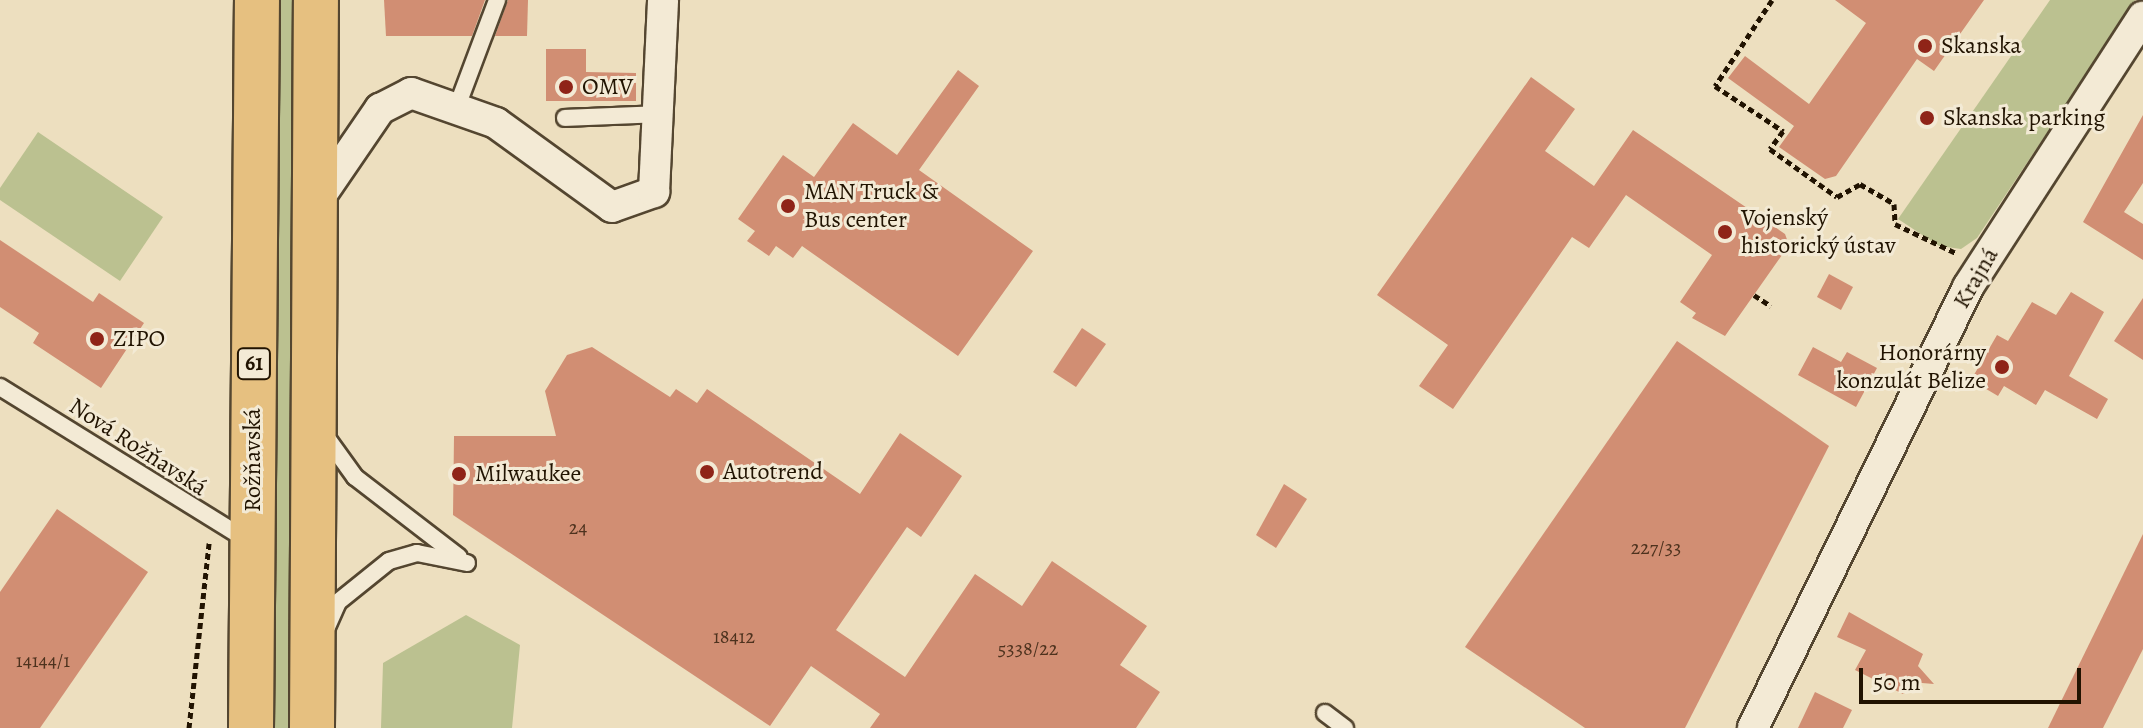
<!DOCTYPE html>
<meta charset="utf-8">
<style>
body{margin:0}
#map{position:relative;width:2143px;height:728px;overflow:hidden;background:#eddfbf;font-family:Alegreya,serif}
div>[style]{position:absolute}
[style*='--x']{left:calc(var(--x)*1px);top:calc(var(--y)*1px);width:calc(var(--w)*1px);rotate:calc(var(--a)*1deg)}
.green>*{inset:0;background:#bbc190}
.building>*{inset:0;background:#d18e73}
.path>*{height:5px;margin-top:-2.5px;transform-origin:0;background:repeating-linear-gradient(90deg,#211301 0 6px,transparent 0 10px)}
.roads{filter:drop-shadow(2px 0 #544630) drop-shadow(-2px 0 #544630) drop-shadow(0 2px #544630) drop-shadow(0 -2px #544630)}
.service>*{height:16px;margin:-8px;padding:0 8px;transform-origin:8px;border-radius:8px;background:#f3ead5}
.minor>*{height:30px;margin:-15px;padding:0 15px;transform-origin:15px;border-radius:15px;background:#f3ead5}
.primary>*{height:44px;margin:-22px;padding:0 22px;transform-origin:22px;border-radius:22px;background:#e6c080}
.dots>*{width:22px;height:22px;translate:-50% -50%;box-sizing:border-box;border:4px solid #f3ead5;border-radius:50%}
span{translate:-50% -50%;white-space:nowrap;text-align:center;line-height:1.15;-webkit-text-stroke:6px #f3ead5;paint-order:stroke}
.number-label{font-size:20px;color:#4d321e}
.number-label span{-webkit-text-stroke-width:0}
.shield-label span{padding:2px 6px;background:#f3ead5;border:2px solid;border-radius:6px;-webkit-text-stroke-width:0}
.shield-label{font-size:22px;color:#211301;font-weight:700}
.poi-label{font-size:24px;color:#211301}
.left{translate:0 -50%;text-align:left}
.right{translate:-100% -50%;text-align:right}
.street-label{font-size:24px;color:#211301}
.scale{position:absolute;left:1859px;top:668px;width:222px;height:36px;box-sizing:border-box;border:4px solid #211301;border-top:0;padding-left:10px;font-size:24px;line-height:28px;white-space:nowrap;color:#211301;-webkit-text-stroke:6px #f3ead5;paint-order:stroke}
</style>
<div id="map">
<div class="green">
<i style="clip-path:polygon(270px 0,303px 0,296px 728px,265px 728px)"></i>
<i style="clip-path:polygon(2050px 0,2135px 0,1977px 238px,1961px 249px,1939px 246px,1898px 219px)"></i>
<i style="clip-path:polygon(38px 132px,163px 217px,120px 281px,0 200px,0 188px)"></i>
<i style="clip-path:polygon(466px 615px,520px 645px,512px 728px,381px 728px,383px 663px)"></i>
</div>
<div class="building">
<i style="clip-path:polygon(384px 0,485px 0,472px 36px,386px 36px)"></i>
<i style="clip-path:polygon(508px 0,528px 0,527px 36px,495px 36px)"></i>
<i style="clip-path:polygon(1835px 0,1984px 0,1934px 71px,1917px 59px,1836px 176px,1825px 179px,1779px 147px,1794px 126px,1728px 78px,1745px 56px,1809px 104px,1866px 23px)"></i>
<i style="clip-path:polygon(546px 49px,586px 49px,586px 72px,636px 73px,636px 101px,546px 101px)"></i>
<i style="clip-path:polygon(958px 70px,979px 86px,919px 170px,1033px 251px,958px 356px,802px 246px,793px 258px,776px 246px,769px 256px,747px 241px,755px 231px,738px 219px,783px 155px,814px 177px,853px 123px,897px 155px)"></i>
<i style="clip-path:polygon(1531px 77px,1575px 109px,1545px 151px,1594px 186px,1633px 130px,1785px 234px,1789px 245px,1725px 336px,1692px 318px,1696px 313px,1680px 302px,1712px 255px,1626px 195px,1589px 248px,1572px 237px,1453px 409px,1419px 386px,1448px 345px,1377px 295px)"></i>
<i style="clip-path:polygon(2143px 115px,2143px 183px,2124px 212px,2143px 224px,2143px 260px,2083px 222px)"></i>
<i style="clip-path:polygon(0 240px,93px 302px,99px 293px,144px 323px,101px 388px,33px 343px,39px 333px,0 307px)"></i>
<i style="clip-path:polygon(1829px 274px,1853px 287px,1841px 310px,1817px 297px)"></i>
<i style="clip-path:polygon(2071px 292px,2104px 312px,2069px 376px,2108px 399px,2097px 419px,2045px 390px,2036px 405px,2004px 386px,1998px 396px,1971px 380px,1997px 335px,2008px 341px,2032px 302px,2056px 315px)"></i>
<i style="clip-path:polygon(2143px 298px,2143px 360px,2114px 341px)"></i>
<i style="clip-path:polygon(1082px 328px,1106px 344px,1076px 387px,1053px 372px)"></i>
<i style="clip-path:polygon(1677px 341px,1829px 446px,1685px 728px,1585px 728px,1465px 647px)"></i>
<i style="clip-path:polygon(592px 347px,670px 397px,676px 389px,697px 403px,707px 389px,860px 494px,900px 433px,962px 476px,921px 537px,907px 527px,836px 630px,905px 677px,975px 574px,1022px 606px,1052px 561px,1147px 626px,1120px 665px,1160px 692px,1136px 728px,870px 728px,880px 714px,811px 666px,770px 726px,453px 515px,454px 436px,556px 436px,545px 391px,567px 355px)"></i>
<i style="clip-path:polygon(1813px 347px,1841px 362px,1847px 352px,1877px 368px,1856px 407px,1798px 375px)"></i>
<i style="clip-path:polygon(1284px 484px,1307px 499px,1276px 548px,1256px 535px)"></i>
<i style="clip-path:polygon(57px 509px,148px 572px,40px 728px,0 728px,0 592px)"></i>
<i style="clip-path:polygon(2143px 534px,2143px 649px,2103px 728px,2048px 728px)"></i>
<i style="clip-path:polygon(1849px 612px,1923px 654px,1918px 666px,1934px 684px,1910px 682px,1903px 694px,1855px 670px,1866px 650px,1837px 637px)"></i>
<i style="clip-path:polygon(1815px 692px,1852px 710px,1843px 728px,1798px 728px)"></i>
</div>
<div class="path">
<i style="--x:1772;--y:0;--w:103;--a:123.5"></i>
<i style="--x:1715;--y:86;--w:82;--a:33.5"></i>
<i style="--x:1783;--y:131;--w:22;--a:126"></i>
<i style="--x:1770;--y:149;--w:82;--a:35.6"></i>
<i style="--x:1837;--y:197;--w:26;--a:-29"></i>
<i style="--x:1860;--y:184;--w:39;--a:30"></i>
<i style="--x:1894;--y:204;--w:20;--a:87"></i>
<i style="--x:1895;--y:224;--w:68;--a:25.4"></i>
<i style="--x:1754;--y:295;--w:20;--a:33"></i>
<i style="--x:189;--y:728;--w:186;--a:-83.8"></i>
</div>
<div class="roads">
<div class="service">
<i style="--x:458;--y:104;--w:111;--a:-69.4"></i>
<i style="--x:565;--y:118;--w:95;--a:-2.4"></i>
<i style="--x:0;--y:387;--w:291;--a:31.8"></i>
<i style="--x:324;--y:434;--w:53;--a:54.2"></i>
<i style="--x:355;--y:477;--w:131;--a:37.6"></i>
<i style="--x:327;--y:627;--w:27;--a:-66"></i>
<i style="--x:338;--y:602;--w:65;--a:-38.8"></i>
<i style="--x:389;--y:561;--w:29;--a:-16"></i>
<i style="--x:417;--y:553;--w:51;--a:11.3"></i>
<i style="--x:1325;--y:713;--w:25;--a:37"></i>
</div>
<div class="minor">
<i style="--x:317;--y:201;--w:112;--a:-55.6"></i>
<i style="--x:380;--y:109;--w:35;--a:-27"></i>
<i style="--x:411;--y:93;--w:90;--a:19.4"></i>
<i style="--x:496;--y:123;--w:143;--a:35.9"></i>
<i style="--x:612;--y:207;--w:45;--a:-19.7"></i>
<i style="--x:654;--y:192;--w:192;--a:-87.3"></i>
<i style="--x:1753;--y:728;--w:491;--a:-64"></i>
<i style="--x:1968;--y:287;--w:322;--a:-57.1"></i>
</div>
<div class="primary">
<i style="--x:251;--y:728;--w:728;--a:-89.53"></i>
<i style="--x:312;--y:728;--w:728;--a:-89.69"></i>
</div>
</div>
<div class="dots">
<i style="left:1925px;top:46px;background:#8f2418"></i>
<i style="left:566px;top:87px;background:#8f2418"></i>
<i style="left:1927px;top:118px;background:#8f2418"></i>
<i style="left:788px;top:206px;background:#8f2418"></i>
<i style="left:1725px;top:232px;background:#8f2418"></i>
<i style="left:97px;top:339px;background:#8f2418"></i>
<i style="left:2002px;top:367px;background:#8f2418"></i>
<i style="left:707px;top:472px;background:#8f2418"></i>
<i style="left:459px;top:474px;background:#8f2418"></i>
</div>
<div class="number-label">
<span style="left:578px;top:527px">24</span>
<span style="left:1656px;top:547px">227/33</span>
<span style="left:734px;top:636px">18412</span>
<span style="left:1028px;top:648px">5338/22</span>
<span style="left:43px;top:660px">14144/1</span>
</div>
<div class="shield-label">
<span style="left:254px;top:364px">61</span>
</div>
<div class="poi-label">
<span class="left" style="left:1941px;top:46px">Skanska</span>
<span class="left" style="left:582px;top:87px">OMV</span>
<span class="left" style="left:1943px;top:118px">Skanska parking</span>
<span class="left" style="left:804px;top:206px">MAN Truck &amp;<br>Bus center</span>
<span class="left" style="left:1741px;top:232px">Vojenský<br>historický ústav</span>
<span class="left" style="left:113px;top:339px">ZIPO</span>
<span class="right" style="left:1986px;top:367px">Honorárny<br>konzulát Belize</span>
<span class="left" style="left:723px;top:472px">Autotrend</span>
<span class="left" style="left:475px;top:474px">Milwaukee</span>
</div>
<div class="street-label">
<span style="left:1976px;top:278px;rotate:-60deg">Krajná</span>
<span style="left:138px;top:447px;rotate:33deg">Nová Rožňavská</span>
<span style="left:253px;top:460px;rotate:-90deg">Rožňavská</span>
</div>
<div class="scale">50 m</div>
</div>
